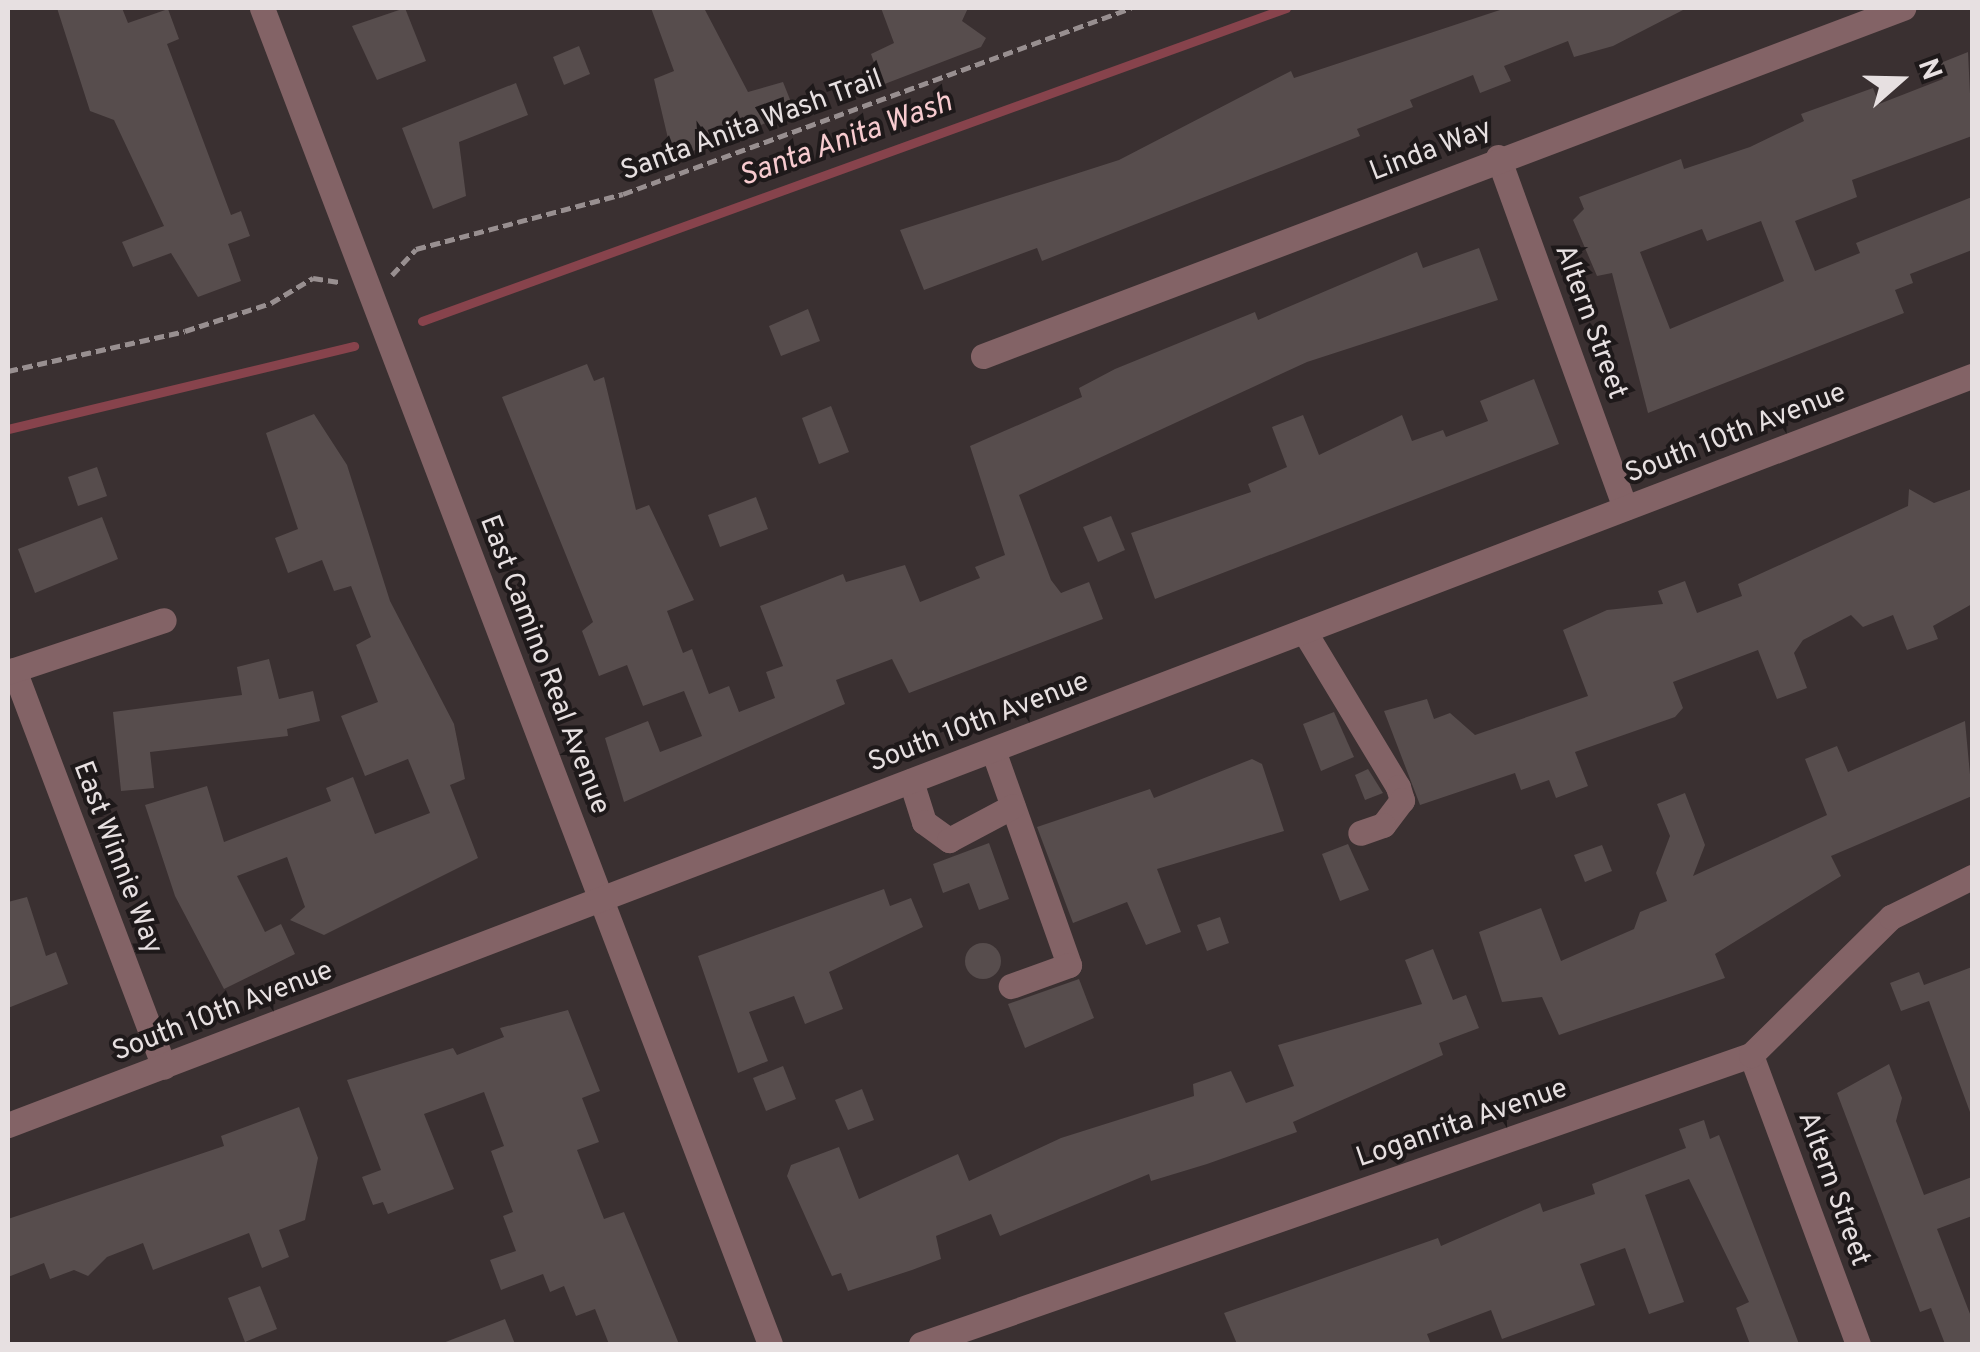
<!DOCTYPE html>
<style>
body{margin:0}
#map{position:relative;width:1980px;height:1352px;overflow:hidden;background:#3a3031;font-family:Overpass,sans-serif}
div>[style]{position:absolute}
[style*='--x']{left:calc(var(--x)*1px);top:calc(var(--y)*1px);width:calc(var(--w)*1px);rotate:calc(var(--a)*1deg)}
.stream>*{height:9px;margin:-4.5px;padding:0 4.5px;transform-origin:4.5px;border-radius:4.5px;background:#87434c}
.building>*{inset:0;background:#574d4d}
.round{border-radius:50%}
.path>*{height:5px;margin-top:-2.5px;transform-origin:0;background:repeating-linear-gradient(90deg,#988f90 0 10px,transparent 0 15px)}
.minor>*{height:25px;margin:-12.5px;padding:0 12.5px;transform-origin:12.5px;border-radius:12.5px;background:#836366}
span{translate:-50% -50%;white-space:nowrap;text-align:center;line-height:1.15;-webkit-text-stroke:8px #1e191a;paint-order:stroke}
.street-label{font-size:28px;color:#e7e0e1}
.water-label{font-size:30px;color:#f7cbcf;font-style:italic}
.frame{position:absolute;inset:0;border:10px solid #e7e0e1;pointer-events:none}
.north{position:absolute;left:1850px;top:30px;width:100px;height:100px;-webkit-text-stroke:8px #1e191a;paint-order:stroke;rotate:70deg;font-size:28px;font-weight:700;line-height:40px;text-align:center;color:#e7e0e1}
.north::after{content:'';display:block;margin:auto;width:35px;height:45px;background:#e7e0e1;clip-path:polygon(50% 0,100% 100%,50% 72%,0 100%)}
</style>
<div id="map">
<div class="stream">
<i style="--x:422;--y:321;--w:919;--a:-19.91"></i>
<i style="--x:8;--y:429;--w:356;--a:-13.5"></i>
</div>
<div class="building">
<i style="clip-path:polygon(57px 8px,122px 8px,128px 23px,168px 9px,179px 39px,167px 44px,231px 215px,241px 211px,250px 236px,228px 244px,241px 281px,198px 297px,171px 253px,133px 267px,122px 242px,164px 226px,114px 120px,90px 111px)"></i>
<i style="clip-path:polygon(405px 8px,426px 61px,377px 80px,352px 26px)"></i>
<i style="clip-path:polygon(651px 8px,704px 8px,748px 92px,783px 82px,795px 112px,685px 154px,681px 143px,670px 147px,654px 79px,674px 71px)"></i>
<i style="clip-path:polygon(881px 8px,968px 8px,962px 21px,986px 38px,981px 47px,882px 85px,871px 54px,894px 43px)"></i>
<i style="clip-path:polygon(1506px 8px,1683px 10px,1613px 46px,1574px 57px,1568px 41px,1504px 66px,1511px 81px,1480px 93px,1473px 75px,1410px 100px,1413px 107px,1357px 129px,1360px 136px,1042px 261px,1037px 248px,924px 290px,900px 230px,1119px 160px,1291px 71px,1294px 78px)"></i>
<i style="clip-path:polygon(579px 46px,590px 74px,564px 85px,553px 57px)"></i>
<i style="clip-path:polygon(evenodd,1968px 52px,1972px 136px,1852px 180px,1857px 197px,1795px 221px,1815px 271px,1860px 253px,1856px 243px,1972px 197px,1972px 250px,1910px 274px,1913px 283px,1895px 290px,1904px 313px,1648px 413px,1612px 273px,1597px 276px,1573px 220px,1584px 209px,1579px 197px,1681px 159px,1684px 169px,1750px 147px,1804px 121px,1801px 114px,1873px 88px,1879px 104px,1943px 79px,1938px 64px,1968px 52px,1761px 221px,1784px 281px,1670px 329px,1640px 252px,1702px 229px,1707px 241px,1761px 221px)"></i>
<i style="clip-path:polygon(516px 83px,528px 115px,459px 142px,466px 196px,433px 209px,402px 128px)"></i>
<i style="clip-path:polygon(1479px 248px,1498px 300px,1307px 362px,1019px 495px,1051px 580px,1061px 593px,1089px 582px,1103px 619px,909px 693px,892px 659px,836px 680px,845px 704px,624px 802px,605px 738px,648px 721px,660px 752px,702px 736px,684px 691px,643px 706px,627px 665px,599px 676px,582px 631px,593px 622px,502px 397px,587px 364px,594px 381px,604px 377px,636px 510px,649px 505px,694px 600px,667px 611px,683px 653px,692px 649px,709px 694px,729px 686px,739px 712px,775px 698px,766px 672px,783px 666px,760px 606px,843px 574px,846px 582px,905px 565px,920px 602px,980px 578px,975px 567px,1005px 555px,970px 446px,1082px 397px,1079px 388px,1115px 369px,1255px 312px,1258px 320px,1417px 252px,1423px 268px)"></i>
<i style="clip-path:polygon(808px 309px,820px 341px,781px 356px,769px 326px)"></i>
<i style="clip-path:polygon(1534px 379px,1559px 444px,1155px 599px,1131px 533px,1251px 492px,1248px 484px,1287px 467px,1272px 427px,1303px 415px,1319px 455px,1402px 415px,1412px 441px,1443px 430px,1446px 437px,1488px 421px,1480px 401px)"></i>
<i style="clip-path:polygon(831px 406px,849px 452px,819px 464px,802px 418px)"></i>
<i style="clip-path:polygon(314px 414px,347px 465px,390px 601px,454px 724px,465px 779px,450px 785px,478px 858px,324px 935px,290px 920px,305px 907px,287px 857px,237px 876px,265px 932px,281px 924px,295px 954px,224px 989px,175px 896px,145px 805px,207px 786px,224px 842px,331px 801px,326px 788px,353px 777px,375px 834px,430px 813px,408px 759px,365px 776px,341px 716px,378px 702px,356px 645px,371px 637px,351px 586px,334px 591px,322px 560px,288px 573px,275px 538px,298px 529px,266px 433px)"></i>
<i style="clip-path:polygon(97px 467px,107px 496px,78px 506px,68px 477px)"></i>
<i style="clip-path:polygon(1909px 489px,1934px 503px,1972px 489px,1972px 604px,1933px 626px,1938px 639px,1907px 650px,1893px 615px,1863px 627px,1851px 615px,1803px 640px,1794px 653px,1807px 688px,1777px 699px,1758px 650px,1673px 682px,1683px 708px,1675px 717px,1575px 752px,1588px 786px,1556px 798px,1549px 780px,1521px 790px,1515px 773px,1420px 805px,1384px 711px,1427px 699px,1434px 719px,1450px 713px,1475px 735px,1588px 696px,1563px 630px,1607px 610px,1663px 604px,1658px 591px,1685px 581px,1697px 613px,1742px 596px,1738px 584px,1908px 506px)"></i>
<i style="clip-path:polygon(756px 497px,768px 529px,720px 547px,708px 515px)"></i>
<i style="clip-path:polygon(1111px 516px,1125px 550px,1098px 562px,1083px 527px)"></i>
<i style="clip-path:polygon(102px 517px,118px 559px,35px 593px,18px 549px)"></i>
<i style="clip-path:polygon(269px 659px,279px 699px,313px 691px,320px 721px,287px 729px,288px 736px,150px 752px,154px 788px,121px 791px,113px 712px,242px 695px,237px 667px)"></i>
<i style="clip-path:polygon(1334px 712px,1354px 757px,1321px 771px,1303px 724px)"></i>
<i style="clip-path:polygon(1965px 721px,1972px 796px,1831px 856px,1841px 876px,1715px 954px,1725px 978px,1559px 1035px,1542px 997px,1502px 1002px,1479px 932px,1541px 908px,1561px 961px,1634px 929px,1640px 912px,1667px 901px,1656px 873px,1670px 836px,1657px 804px,1685px 793px,1705px 845px,1693px 876px,1827px 815px,1805px 759px,1837px 746px,1848px 772px)"></i>
<i style="clip-path:polygon(1252px 759px,1262px 764px,1284px 831px,1157px 869px,1181px 932px,1146px 945px,1127px 902px,1073px 923px,1037px 827px,1150px 789px,1154px 798px)"></i>
<i style="clip-path:polygon(1368px 769px,1383px 793px,1365px 800px,1355px 775px)"></i>
<i style="clip-path:polygon(989px 843px,1009px 899px,979px 910px,969px 883px,943px 893px,933px 864px)"></i>
<i style="clip-path:polygon(1348px 844px,1369px 890px,1340px 901px,1322px 854px)"></i>
<i style="clip-path:polygon(1602px 845px,1612px 871px,1585px 882px,1574px 855px)"></i>
<i style="clip-path:polygon(884px 889px,890px 906px,911px 898px,923px 927px,829px 972px,843px 1009px,805px 1024px,794px 996px,749px 1012px,768px 1061px,738px 1073px,698px 956px)"></i>
<i style="clip-path:polygon(27px 897px,46px 956px,56px 952px,68px 984px,8px 1008px,8px 902px)"></i>
<i style="clip-path:polygon(1220px 917px,1229px 943px,1207px 951px,1197px 925px)"></i>
<i class="round" style="left:965px;top:943px;width:36px;height:36px"></i>
<i style="clip-path:polygon(1433px 949px,1453px 1000px,1466px 995px,1479px 1028px,1439px 1043px,1443px 1055px,1293px 1122px,1297px 1132px,1207px 1164px,1151px 1181px,1149px 1174px,1000px 1236px,991px 1214px,936px 1236px,941px 1259px,912px 1270px,848px 1291px,841px 1273px,832px 1276px,787px 1176px,791px 1165px,839px 1147px,859px 1199px,958px 1154px,969px 1181px,1061px 1138px,1194px 1096px,1193px 1084px,1231px 1071px,1246px 1103px,1294px 1086px,1278px 1045px,1422px 1004px,1405px 960px)"></i>
<i style="clip-path:polygon(1972px 967px,1972px 1111px,1970px 1112px,1929px 1001px,1901px 1011px,1890px 983px,1919px 972px,1924px 985px)"></i>
<i style="clip-path:polygon(1079px 979px,1094px 1018px,1025px 1048px,1008px 1004px)"></i>
<i style="clip-path:polygon(568px 1010px,600px 1091px,582px 1098px,599px 1142px,577px 1150px,604px 1219px,624px 1212px,679px 1344px,609px 1344px,595px 1309px,576px 1316px,564px 1286px,550px 1292px,543px 1274px,501px 1290px,490px 1260px,516px 1251px,503px 1216px,513px 1212px,491px 1151px,504px 1146px,484px 1092px,424px 1114px,454px 1189px,388px 1214px,383px 1202px,373px 1205px,362px 1177px,381px 1170px,347px 1080px,453px 1048px,457px 1055px,504px 1037px,500px 1028px)"></i>
<i style="clip-path:polygon(1889px 1064px,1902px 1098px,1896px 1121px,1924px 1195px,1972px 1177px,1972px 1216px,1937px 1229px,1972px 1319px,1972px 1344px,1945px 1344px,1931px 1308px,1920px 1312px,1837px 1093px)"></i>
<i style="clip-path:polygon(783px 1066px,796px 1099px,766px 1111px,753px 1078px)"></i>
<i style="clip-path:polygon(862px 1089px,874px 1120px,848px 1130px,835px 1100px)"></i>
<i style="clip-path:polygon(299px 1107px,318px 1158px,305px 1220px,279px 1230px,289px 1257px,262px 1268px,249px 1233px,153px 1270px,143px 1243px,107px 1257px,88px 1276px,74px 1270px,50px 1279px,44px 1263px,8px 1277px,8px 1219px,224px 1146px,221px 1136px)"></i>
<i style="clip-path:polygon(1704px 1120px,1710px 1139px,1719px 1135px,1799px 1344px,1750px 1344px,1736px 1308px,1749px 1302px,1689px 1179px,1645px 1195px,1684px 1302px,1649px 1314px,1625px 1248px,1580px 1264px,1595px 1305px,1502px 1339px,1491px 1310px,1427px 1334px,1431px 1344px,1237px 1344px,1224px 1313px,1438px 1238px,1441px 1246px,1540px 1203px,1543px 1212px,1595px 1194px,1592px 1184px,1686px 1148px,1679px 1129px)"></i>
<i style="clip-path:polygon(260px 1286px,277px 1329px,245px 1342px,228px 1298px)"></i>
<i style="clip-path:polygon(505px 1319px,515px 1344px,444px 1344px,443px 1343px)"></i>
</div>
<div class="path">
<i style="--x:392;--y:275;--w:35;--a:-47"></i>
<i style="--x:416;--y:249;--w:214;--a:-14.9"></i>
<i style="--x:623;--y:194;--w:541;--a:-20.11"></i>
<i style="--x:8;--y:371;--w:181;--a:-12.7"></i>
<i style="--x:185;--y:331;--w:90;--a:-18"></i>
<i style="--x:271;--y:303;--w:49;--a:-30.8"></i>
<i style="--x:313;--y:278;--w:26;--a:9"></i>
</div>
<div class="minor">
<i style="--x:262;--y:8;--w:1429;--a:69.18"></i>
<i style="--x:1498;--y:157;--w:373;--a:70.1"></i>
<i style="--x:983;--y:356;--w:984;--a:-20.72"></i>
<i style="--x:1304;--y:631;--w:182;--a:58.9"></i>
<i style="--x:1398;--y:787;--w:14;--a:73"></i>
<i style="--x:1402;--y:800;--w:31;--a:127"></i>
<i style="--x:1383;--y:825;--w:24;--a:161"></i>
<i style="--x:14;--y:670;--w:424;--a:69.3"></i>
<i style="--x:8;--y:672;--w:164;--a:-18.4"></i>
<i style="--x:993;--y:750;--w:228;--a:70.5"></i>
<i style="--x:1069;--y:965;--w:62;--a:160.1"></i>
<i style="--x:911;--y:781;--w:43;--a:72.4"></i>
<i style="--x:924;--y:822;--w:31;--a:36"></i>
<i style="--x:949;--y:840;--w:72;--a:-28"></i>
<i style="--x:1751;--y:1055;--w:308;--a:69.7"></i>
<i style="--x:8;--y:1125;--w:2102;--a:-20.88"></i>
<i style="--x:921;--y:1344;--w:879;--a:-19.2"></i>
<i style="--x:1751;--y:1055;--w:197;--a:-44.6"></i>
<i style="--x:1891;--y:917;--w:90;--a:-26.3"></i>
</div>
<div class="street-label">
<span style="left:752px;top:126px;rotate:-20deg">Santa Anita Wash Trail</span>
<span style="left:1431px;top:151px;rotate:-21deg">Linda Way</span>
<span style="left:1590px;top:322px;rotate:70deg">Altern Street</span>
<span style="left:1736px;top:434px;rotate:-21deg">South 10th Avenue</span>
<span style="left:544px;top:665px;rotate:69deg">East Camino Real Avenue</span>
<span style="left:979px;top:723px;rotate:-21deg">South 10th Avenue</span>
<span style="left:117px;top:858px;rotate:69deg">East Winnie Way</span>
<span style="left:223px;top:1012px;rotate:-21deg">South 10th Avenue</span>
<span style="left:1462px;top:1124px;rotate:-19deg">Loganrita Avenue</span>
<span style="left:1833px;top:1189px;rotate:70deg">Altern Street</span>
</div>
<div class="water-label">
<span style="left:846px;top:141px;rotate:-20deg">Santa Anita Wash</span>
</div>
<div class="frame"></div>
<div class="north">N</div>
</div>
